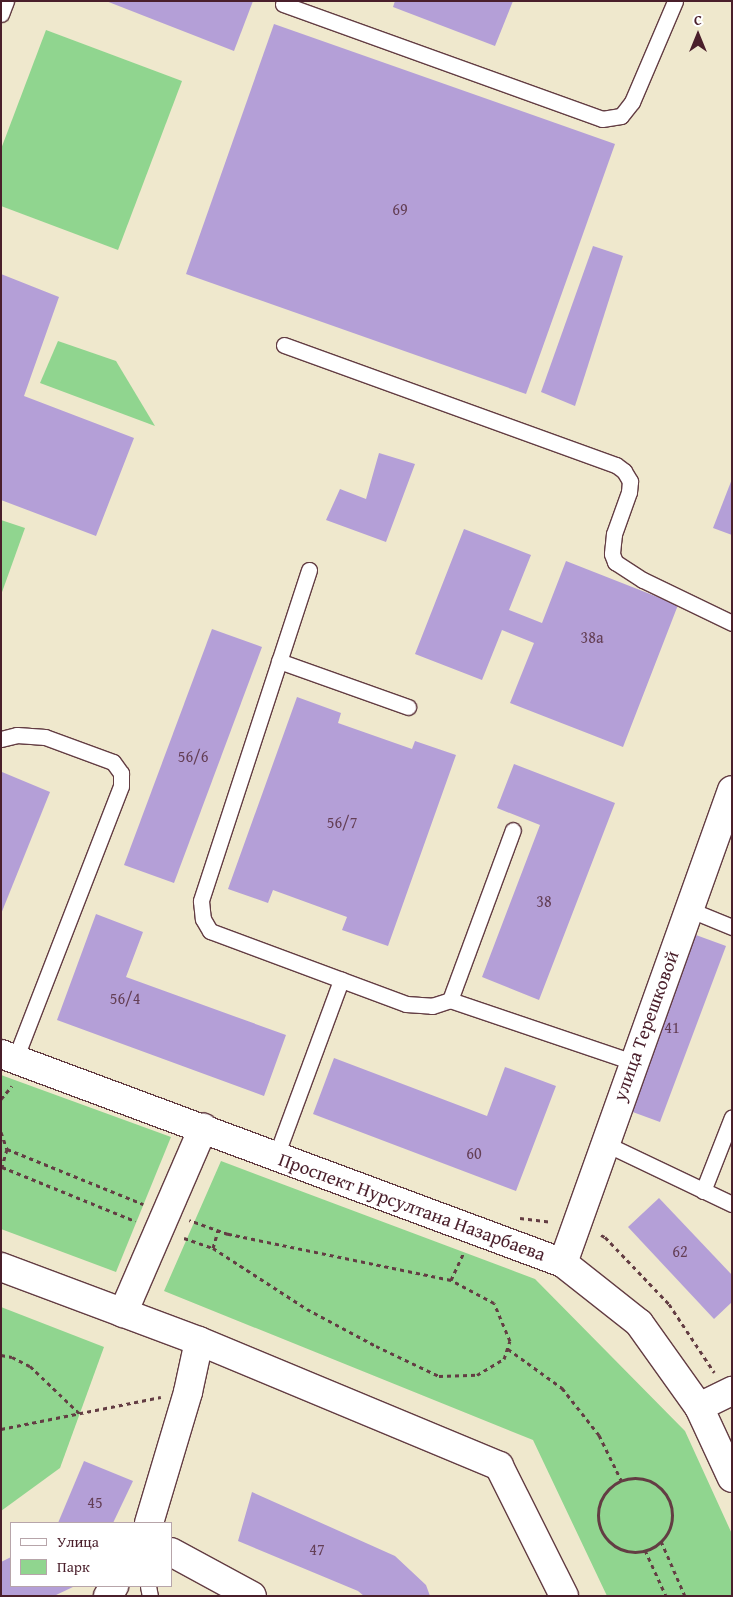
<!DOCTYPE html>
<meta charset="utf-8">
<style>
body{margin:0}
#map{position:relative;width:733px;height:1597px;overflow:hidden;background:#efe8cd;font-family:"Gentium Book Plus",serif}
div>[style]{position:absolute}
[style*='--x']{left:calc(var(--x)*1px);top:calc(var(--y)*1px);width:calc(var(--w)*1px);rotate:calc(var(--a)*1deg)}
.green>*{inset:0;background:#90d58f}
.building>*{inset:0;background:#b49fd7}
.path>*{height:3px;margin-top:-1.5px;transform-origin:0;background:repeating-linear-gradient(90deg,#633d43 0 4px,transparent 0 8px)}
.path>.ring{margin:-1.5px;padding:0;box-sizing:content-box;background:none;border:3px solid #633d43;border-radius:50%}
.roads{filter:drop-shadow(1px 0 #633d43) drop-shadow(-1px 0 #633d43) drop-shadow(0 1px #633d43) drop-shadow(0 -1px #633d43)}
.lane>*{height:15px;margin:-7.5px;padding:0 7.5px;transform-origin:7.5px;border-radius:7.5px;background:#fff}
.street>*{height:28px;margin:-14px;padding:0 14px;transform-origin:14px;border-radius:14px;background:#fff}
.secondary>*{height:28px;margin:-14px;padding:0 14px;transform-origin:14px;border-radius:14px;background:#fff}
span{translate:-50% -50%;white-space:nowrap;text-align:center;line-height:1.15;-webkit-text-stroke:5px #fff;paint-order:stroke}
.number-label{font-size:16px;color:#643f56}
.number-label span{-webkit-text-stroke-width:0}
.street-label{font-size:19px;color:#4a1f2b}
.frame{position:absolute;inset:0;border:2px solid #4a1f2b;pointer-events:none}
.legend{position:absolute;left:10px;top:1522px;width:162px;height:65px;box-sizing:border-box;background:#fff;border:1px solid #b7a5aa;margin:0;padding:6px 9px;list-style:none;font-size:15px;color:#4a1f2b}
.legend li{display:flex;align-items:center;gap:10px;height:25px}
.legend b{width:25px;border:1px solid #b7a5aa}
.north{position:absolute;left:673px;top:10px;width:50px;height:50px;-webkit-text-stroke:4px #fff;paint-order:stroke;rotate:0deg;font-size:14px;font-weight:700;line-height:20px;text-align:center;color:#4a1f2b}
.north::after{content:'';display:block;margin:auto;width:18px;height:22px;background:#4a1f2b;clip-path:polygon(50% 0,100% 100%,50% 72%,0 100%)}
</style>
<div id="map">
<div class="green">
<i style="clip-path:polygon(46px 30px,182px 81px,118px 250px,1px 206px,1px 149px)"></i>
<i style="clip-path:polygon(58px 341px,116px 361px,155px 426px,40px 383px)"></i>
<i style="clip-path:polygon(1px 520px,25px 528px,1px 595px)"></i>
<i style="clip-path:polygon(1px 1075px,171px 1137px,116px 1272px,1px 1229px)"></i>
<i style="clip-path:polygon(221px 1161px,535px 1279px,685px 1431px,732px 1534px,732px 1596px,607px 1596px,533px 1440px,164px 1291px)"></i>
<i style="clip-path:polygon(1px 1307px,104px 1347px,60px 1468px,1px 1511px)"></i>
</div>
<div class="building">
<i style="clip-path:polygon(106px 1px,253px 1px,234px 51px)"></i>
<i style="clip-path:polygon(395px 1px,513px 1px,495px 46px,393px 7px)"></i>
<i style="clip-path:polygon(274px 24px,615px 144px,526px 394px,186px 274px)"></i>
<i style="clip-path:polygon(593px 246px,623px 256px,575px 406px,541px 392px)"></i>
<i style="clip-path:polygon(1px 274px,59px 297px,24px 396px,134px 438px,96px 536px,1px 500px)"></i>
<i style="clip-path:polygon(379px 453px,415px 464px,386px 542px,326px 520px,340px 489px,366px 499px)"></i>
<i style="clip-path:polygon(732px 479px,732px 535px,713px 528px)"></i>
<i style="clip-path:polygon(464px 529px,531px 555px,509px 610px,542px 623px,566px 561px,678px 605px,623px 747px,510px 703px,534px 643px,502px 630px,482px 680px,415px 654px)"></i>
<i style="clip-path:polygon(212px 629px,262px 647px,174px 883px,124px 865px)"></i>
<i style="clip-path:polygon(297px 697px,341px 713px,338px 723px,412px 749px,415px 741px,456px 755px,388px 946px,342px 930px,347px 917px,273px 890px,268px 903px,228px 889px)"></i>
<i style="clip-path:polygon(514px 764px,615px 803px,539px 1000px,482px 977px,540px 825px,497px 808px)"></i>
<i style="clip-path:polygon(2px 772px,50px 792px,1px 914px,1px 774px)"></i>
<i style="clip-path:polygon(96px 914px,143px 932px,126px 977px,286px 1035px,264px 1096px,57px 1020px)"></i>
<i style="clip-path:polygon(685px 931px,726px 946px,660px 1122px,619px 1107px)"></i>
<i style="clip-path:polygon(334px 1058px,487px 1116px,505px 1067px,556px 1086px,516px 1191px,313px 1114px)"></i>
<i style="clip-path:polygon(659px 1198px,732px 1275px,732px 1302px,714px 1319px,628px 1227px)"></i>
<i style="clip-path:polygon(84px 1461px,133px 1481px,113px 1523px,58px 1523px)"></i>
<i style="clip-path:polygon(252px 1492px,395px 1556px,426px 1585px,430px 1596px,364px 1596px,358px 1591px,238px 1541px)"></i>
<i style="clip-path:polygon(11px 1557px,11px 1586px,75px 1586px,54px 1596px,1px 1596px,1px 1562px)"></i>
</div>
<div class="path">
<i style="--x:1;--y:1099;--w:17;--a:-50"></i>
<i style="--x:1;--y:1132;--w:18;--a:71"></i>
<i style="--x:7;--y:1149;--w:19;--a:106"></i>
<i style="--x:7;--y:1149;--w:147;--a:22"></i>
<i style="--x:2;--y:1167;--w:144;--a:22.1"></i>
<i style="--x:520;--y:1218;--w:31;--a:7"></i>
<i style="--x:601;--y:1235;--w:4;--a:27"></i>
<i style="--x:605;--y:1237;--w:93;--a:46.3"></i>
<i style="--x:669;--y:1304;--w:82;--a:56.5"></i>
<i style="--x:184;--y:1238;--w:31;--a:19"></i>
<i style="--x:213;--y:1248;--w:112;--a:33"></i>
<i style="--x:307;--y:1309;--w:78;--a:28.2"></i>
<i style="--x:376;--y:1346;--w:70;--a:25.5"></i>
<i style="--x:439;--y:1376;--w:38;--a:-2"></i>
<i style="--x:477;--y:1375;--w:31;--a:-31"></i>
<i style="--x:504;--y:1359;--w:19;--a:-72"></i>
<i style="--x:510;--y:1341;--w:41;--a:-112.8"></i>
<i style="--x:494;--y:1303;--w:49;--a:-151.9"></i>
<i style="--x:451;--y:1280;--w:228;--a:-168.3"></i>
<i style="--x:228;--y:1234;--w:41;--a:-160.3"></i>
<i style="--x:213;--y:1248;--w:19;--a:-74"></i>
<i style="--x:451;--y:1280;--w:29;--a:-65"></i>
<i style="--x:508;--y:1349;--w:67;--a:35.8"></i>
<i style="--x:562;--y:1388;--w:60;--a:51.8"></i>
<i style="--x:599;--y:1435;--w:50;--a:63.9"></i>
<i style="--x:1;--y:1355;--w:11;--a:10"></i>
<i style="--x:12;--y:1357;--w:20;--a:27"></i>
<i style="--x:30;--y:1366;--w:69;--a:43.8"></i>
<i style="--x:1;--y:1429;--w:163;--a:-11.3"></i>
<i class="ring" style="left:598px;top:1478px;width:71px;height:71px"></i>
<i style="--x:661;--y:1541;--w:60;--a:66.4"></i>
<i style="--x:645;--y:1550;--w:51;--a:65.5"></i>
</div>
<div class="roads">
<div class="lane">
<i style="--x:283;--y:4;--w:339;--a:19.8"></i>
<i style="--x:602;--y:119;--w:19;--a:-9"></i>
<i style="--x:621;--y:116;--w:18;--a:-52"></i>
<i style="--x:632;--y:102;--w:110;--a:-66.9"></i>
<i style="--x:1;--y:14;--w:14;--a:-69"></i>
<i style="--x:284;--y:345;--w:353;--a:19.9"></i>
<i style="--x:616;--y:465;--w:10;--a:37"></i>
<i style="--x:624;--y:471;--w:12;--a:59"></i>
<i style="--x:630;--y:481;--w:11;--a:95"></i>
<i style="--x:629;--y:492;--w:45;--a:109.7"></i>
<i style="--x:614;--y:534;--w:20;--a:96"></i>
<i style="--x:612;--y:554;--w:9;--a:69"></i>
<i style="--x:615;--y:562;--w:33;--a:33"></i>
<i style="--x:643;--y:580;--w:99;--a:25.8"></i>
<i style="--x:309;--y:570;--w:348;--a:108.1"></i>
<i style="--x:201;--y:901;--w:18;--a:84"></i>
<i style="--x:203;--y:919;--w:14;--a:60"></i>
<i style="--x:210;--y:931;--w:209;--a:20.4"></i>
<i style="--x:406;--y:1004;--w:26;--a:4"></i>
<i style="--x:432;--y:1006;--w:19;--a:-18"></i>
<i style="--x:450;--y:1000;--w:193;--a:18.7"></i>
<i style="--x:279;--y:661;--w:137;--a:19.6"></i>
<i style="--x:1;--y:739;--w:16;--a:-14"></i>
<i style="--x:17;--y:735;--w:28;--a:4"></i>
<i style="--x:45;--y:737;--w:72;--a:20.2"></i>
<i style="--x:113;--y:762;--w:14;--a:54"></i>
<i style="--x:121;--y:773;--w:13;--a:90"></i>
<i style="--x:121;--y:786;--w:293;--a:111.2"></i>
<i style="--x:688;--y:909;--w:48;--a:22.2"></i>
<i style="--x:450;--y:1000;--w:181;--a:-69.7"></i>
<i style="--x:604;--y:1143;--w:142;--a:25.5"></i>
<i style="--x:276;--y:1156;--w:188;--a:-69.7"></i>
<i style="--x:703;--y:1191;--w:79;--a:-68.6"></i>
<i style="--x:148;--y:1586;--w:10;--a:79"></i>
</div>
<div class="street">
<i style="--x:149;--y:1523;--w:137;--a:-73.4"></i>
<i style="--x:188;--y:1392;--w:52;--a:-77.8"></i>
<i style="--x:171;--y:1552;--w:92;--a:28.5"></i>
<i style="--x:108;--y:1596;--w:12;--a:-59"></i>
</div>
<div class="secondary">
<i style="--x:1;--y:1054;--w:600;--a:20.4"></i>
<i style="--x:563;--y:1263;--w:97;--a:38.3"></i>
<i style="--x:639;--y:1323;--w:103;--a:54.5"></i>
<i style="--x:699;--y:1407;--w:78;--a:65.1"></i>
<i style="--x:563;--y:1263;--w:502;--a:-70.34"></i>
<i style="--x:1;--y:1267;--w:211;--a:20.5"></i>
<i style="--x:199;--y:1341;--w:325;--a:22.6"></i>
<i style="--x:499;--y:1466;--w:145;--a:63.4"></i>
<i style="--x:123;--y:1313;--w:202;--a:-66.6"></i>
<i style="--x:699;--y:1407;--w:37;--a:-26"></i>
</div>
</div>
<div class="number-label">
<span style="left:400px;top:209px">69</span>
<span style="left:592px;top:637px">38а</span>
<span style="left:193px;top:756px">56/6</span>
<span style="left:342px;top:822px">56/7</span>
<span style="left:544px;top:901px">38</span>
<span style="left:125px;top:998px">56/4</span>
<span style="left:672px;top:1027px">41</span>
<span style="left:474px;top:1153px">60</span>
<span style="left:680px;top:1251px">62</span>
<span style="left:95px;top:1502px">45</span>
<span style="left:317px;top:1549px">47</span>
</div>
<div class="street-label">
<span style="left:646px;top:1026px;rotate:-70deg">улица Терешковой</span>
<span style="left:412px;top:1207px;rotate:20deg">Проспект Нурсултана Назарбаева</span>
</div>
<div class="frame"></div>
<ul class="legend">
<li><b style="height:6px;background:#fff"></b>Улица</li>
<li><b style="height:14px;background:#90d58f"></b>Парк</li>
</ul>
<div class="north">С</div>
</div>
